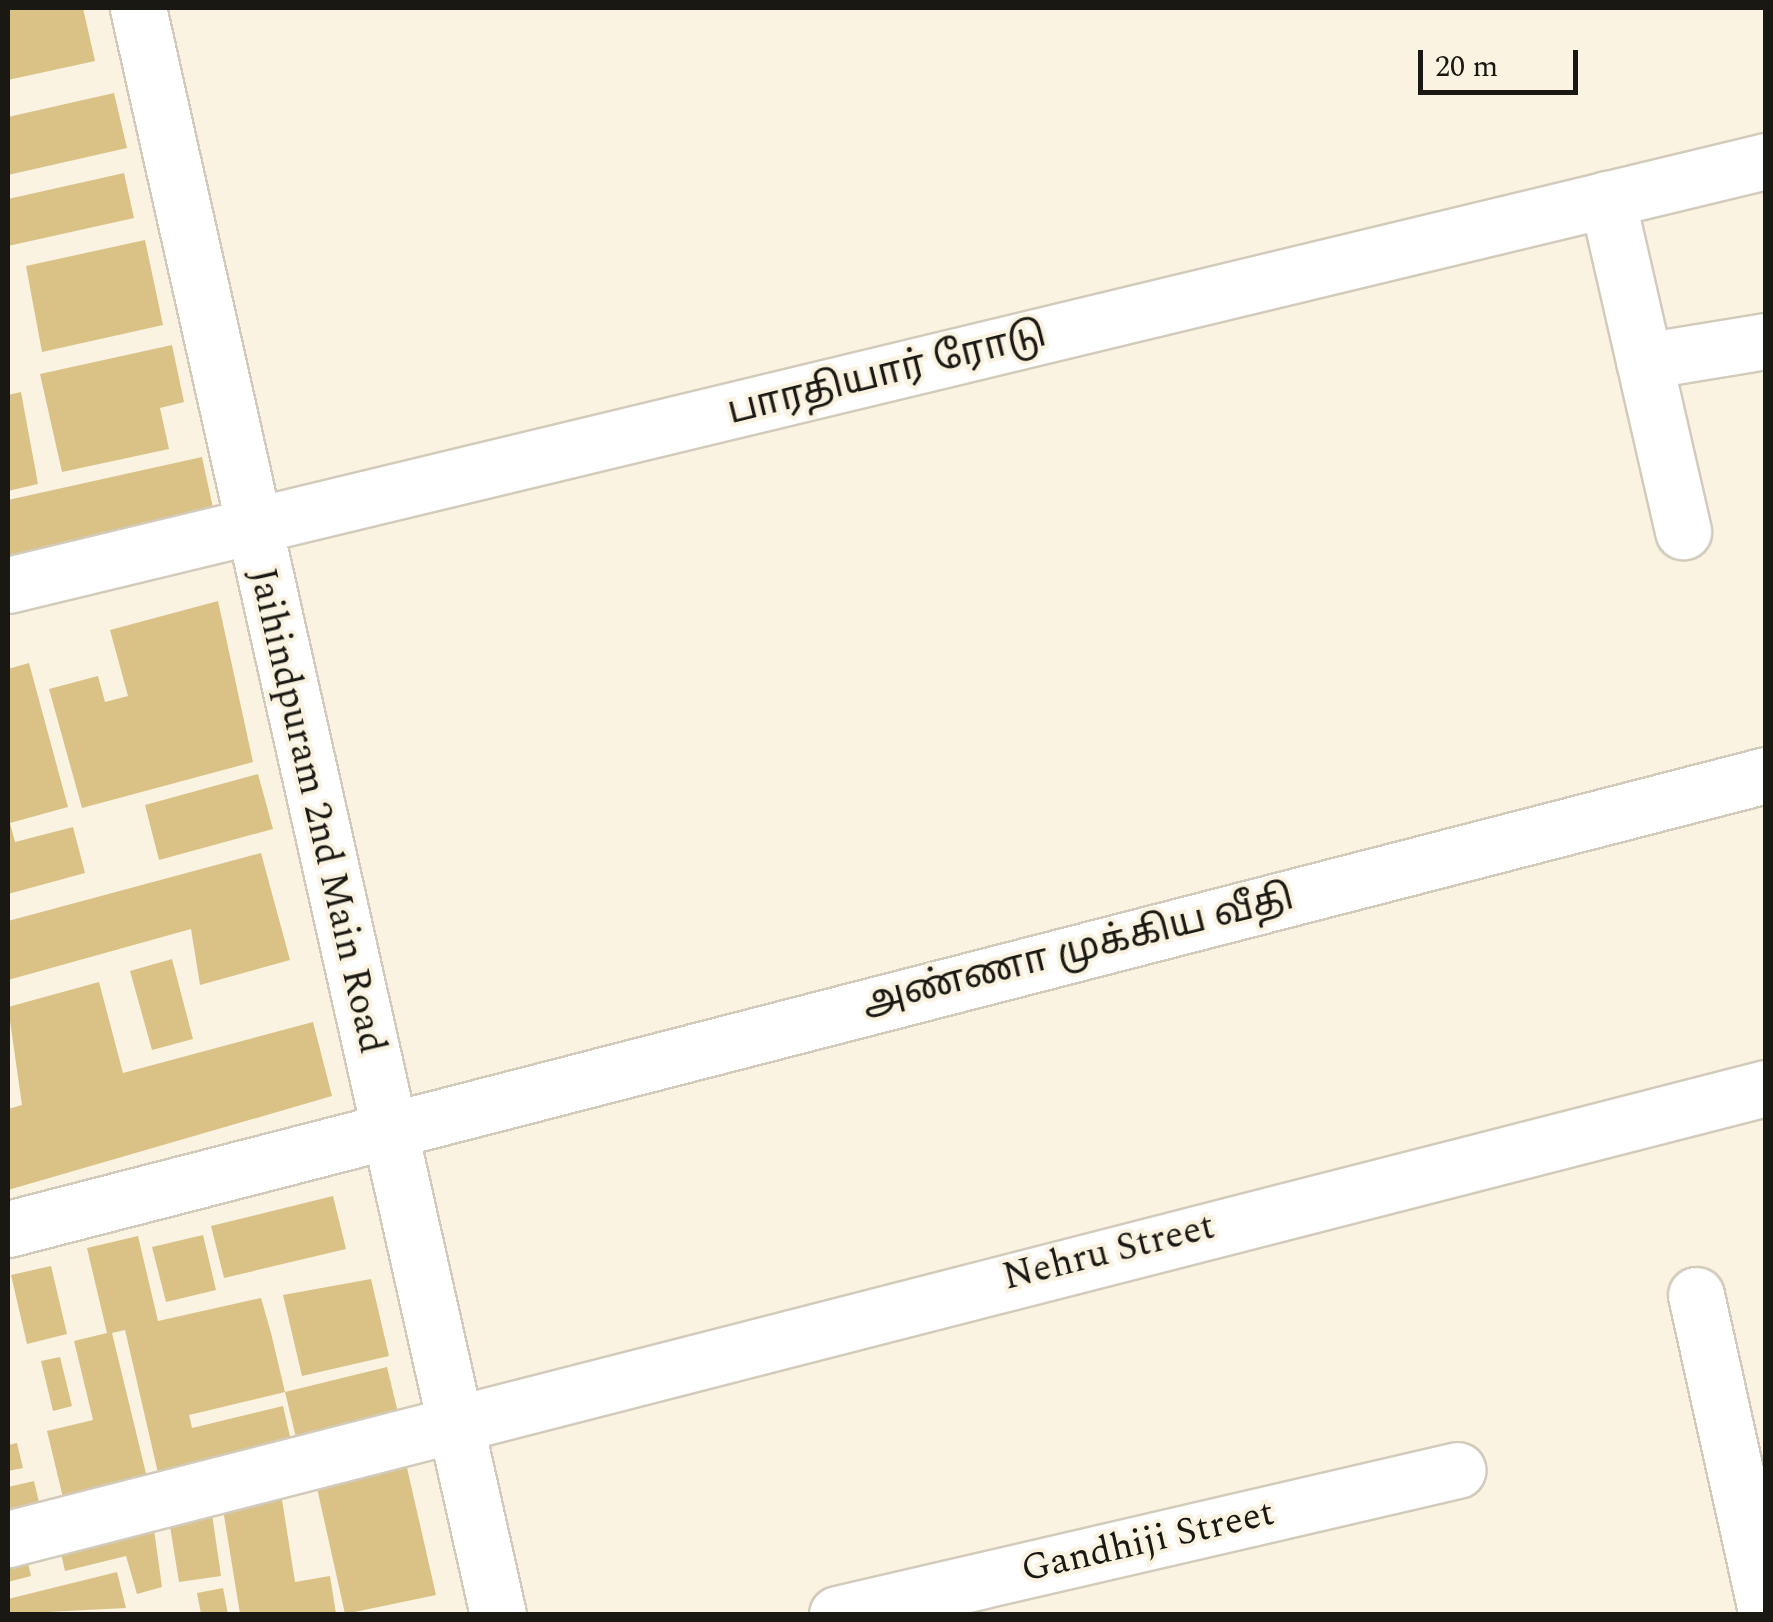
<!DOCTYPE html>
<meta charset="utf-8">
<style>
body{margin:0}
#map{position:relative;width:1773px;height:1622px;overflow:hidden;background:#faf3e2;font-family:Spectral,"Noto Sans Tamil",serif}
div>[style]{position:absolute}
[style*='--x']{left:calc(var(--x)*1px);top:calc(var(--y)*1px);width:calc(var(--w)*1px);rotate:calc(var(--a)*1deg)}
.building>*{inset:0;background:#dac287}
.roads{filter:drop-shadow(2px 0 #d2cbbb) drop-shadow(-2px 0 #d2cbbb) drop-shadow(0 2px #d2cbbb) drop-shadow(0 -2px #d2cbbb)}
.street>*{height:55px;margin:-27.5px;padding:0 27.5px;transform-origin:27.5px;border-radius:27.5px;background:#fff}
.secondary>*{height:55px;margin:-27.5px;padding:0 27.5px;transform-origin:27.5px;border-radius:27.5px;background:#fff}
span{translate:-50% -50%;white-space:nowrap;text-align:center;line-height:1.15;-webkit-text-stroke:8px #faf3e2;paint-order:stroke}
.street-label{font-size:38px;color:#1a1812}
.frame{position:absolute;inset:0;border:10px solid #1a1812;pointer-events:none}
.scale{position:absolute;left:1418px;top:50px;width:160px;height:45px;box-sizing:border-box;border:5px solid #1a1812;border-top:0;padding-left:12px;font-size:30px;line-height:35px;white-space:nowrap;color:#1a1812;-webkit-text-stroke:8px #faf3e2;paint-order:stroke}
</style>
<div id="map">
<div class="building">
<i style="clip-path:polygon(8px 8px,83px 8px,95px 61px,8px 80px)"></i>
<i style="clip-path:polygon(114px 93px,127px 148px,8px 175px,8px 117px)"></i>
<i style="clip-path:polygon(124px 173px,134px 218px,8px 246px,8px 199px)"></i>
<i style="clip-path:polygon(145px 240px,163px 325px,42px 352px,26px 266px)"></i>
<i style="clip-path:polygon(172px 345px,184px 402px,160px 408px,169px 449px,62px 472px,40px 374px)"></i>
<i style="clip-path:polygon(21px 392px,38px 484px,8px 491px,8px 395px)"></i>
<i style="clip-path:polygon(202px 457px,217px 527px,8px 573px,8px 500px)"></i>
<i style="clip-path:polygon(218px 601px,253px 762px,82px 808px,49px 689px,98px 676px,105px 702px,128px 696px,110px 630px)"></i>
<i style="clip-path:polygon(29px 663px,68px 807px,10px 823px,15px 842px,73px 827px,85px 873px,8px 894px,8px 669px)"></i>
<i style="clip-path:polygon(258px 774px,273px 829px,159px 860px,145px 805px)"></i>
<i style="clip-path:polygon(261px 853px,290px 960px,200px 985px,191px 929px,8px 980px,8px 921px)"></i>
<i style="clip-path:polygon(172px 959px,193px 1039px,152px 1050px,130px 971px)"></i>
<i style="clip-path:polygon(99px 982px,123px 1073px,313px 1022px,332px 1096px,8px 1190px,8px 1109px,22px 1105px,8px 1007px)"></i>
<i style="clip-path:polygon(333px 1196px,346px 1249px,224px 1278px,211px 1226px)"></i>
<i style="clip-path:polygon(203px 1235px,216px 1290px,166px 1302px,152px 1247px)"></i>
<i style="clip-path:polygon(138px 1236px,158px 1321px,261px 1298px,271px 1333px,285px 1392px,189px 1415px,192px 1428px,283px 1406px,294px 1454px,161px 1486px,125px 1330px,112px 1333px,150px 1490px,66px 1510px,47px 1431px,93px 1420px,74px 1341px,107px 1333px,87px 1248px)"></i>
<i style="clip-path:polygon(51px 1266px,67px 1334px,27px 1344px,11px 1275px)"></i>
<i style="clip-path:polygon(371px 1279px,389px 1356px,302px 1376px,283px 1295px)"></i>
<i style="clip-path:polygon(60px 1357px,72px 1406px,53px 1411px,41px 1361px)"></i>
<i style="clip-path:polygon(387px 1367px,401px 1425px,299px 1450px,285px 1392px)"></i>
<i style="clip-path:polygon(17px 1443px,23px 1468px,8px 1471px,8px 1445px)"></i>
<i style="clip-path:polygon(403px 1450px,436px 1595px,345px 1614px,313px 1470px)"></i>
<i style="clip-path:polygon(34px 1481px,44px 1523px,8px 1532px,8px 1487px)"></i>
<i style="clip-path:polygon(280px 1487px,295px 1582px,330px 1576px,336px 1614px,240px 1614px,221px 1497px)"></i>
<i style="clip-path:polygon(211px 1507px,221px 1576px,179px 1582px,168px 1514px)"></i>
<i style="clip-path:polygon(151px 1508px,162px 1587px,137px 1594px,126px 1556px,65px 1571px,56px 1532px)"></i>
<i style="clip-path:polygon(24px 1546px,31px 1576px,8px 1582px,8px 1550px)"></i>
<i style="clip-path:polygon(117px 1572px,126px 1608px,8px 1614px,8px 1599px)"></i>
<i style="clip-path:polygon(223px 1588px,228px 1614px,201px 1614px,197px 1593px)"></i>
</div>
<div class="roads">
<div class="street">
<i style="--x:1607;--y:199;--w:341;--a:77.1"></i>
<i style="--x:1644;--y:361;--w:124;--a:-9.3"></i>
<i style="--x:8;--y:585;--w:1808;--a:-13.56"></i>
<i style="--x:8;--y:1229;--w:1816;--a:-14.48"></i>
<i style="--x:1696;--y:1295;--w:323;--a:77.5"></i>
<i style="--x:8;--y:1539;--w:1815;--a:-14.39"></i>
<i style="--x:837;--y:1614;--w:637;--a:-13.06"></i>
</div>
<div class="secondary">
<i style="--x:138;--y:8;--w:1646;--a:77.37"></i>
</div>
</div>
<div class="street-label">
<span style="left:887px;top:374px;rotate:-14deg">பாரதியார் ரோடு</span>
<span style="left:316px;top:811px;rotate:77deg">Jaihindpuram 2nd Main Road</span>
<span style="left:1078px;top:951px;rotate:-14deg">அண்ணா முக்கிய வீதி</span>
<span style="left:1109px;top:1253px;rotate:-14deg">Nehru Street</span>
<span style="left:1148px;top:1542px;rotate:-13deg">Gandhiji Street</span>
</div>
<div class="frame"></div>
<div class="scale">20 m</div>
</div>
